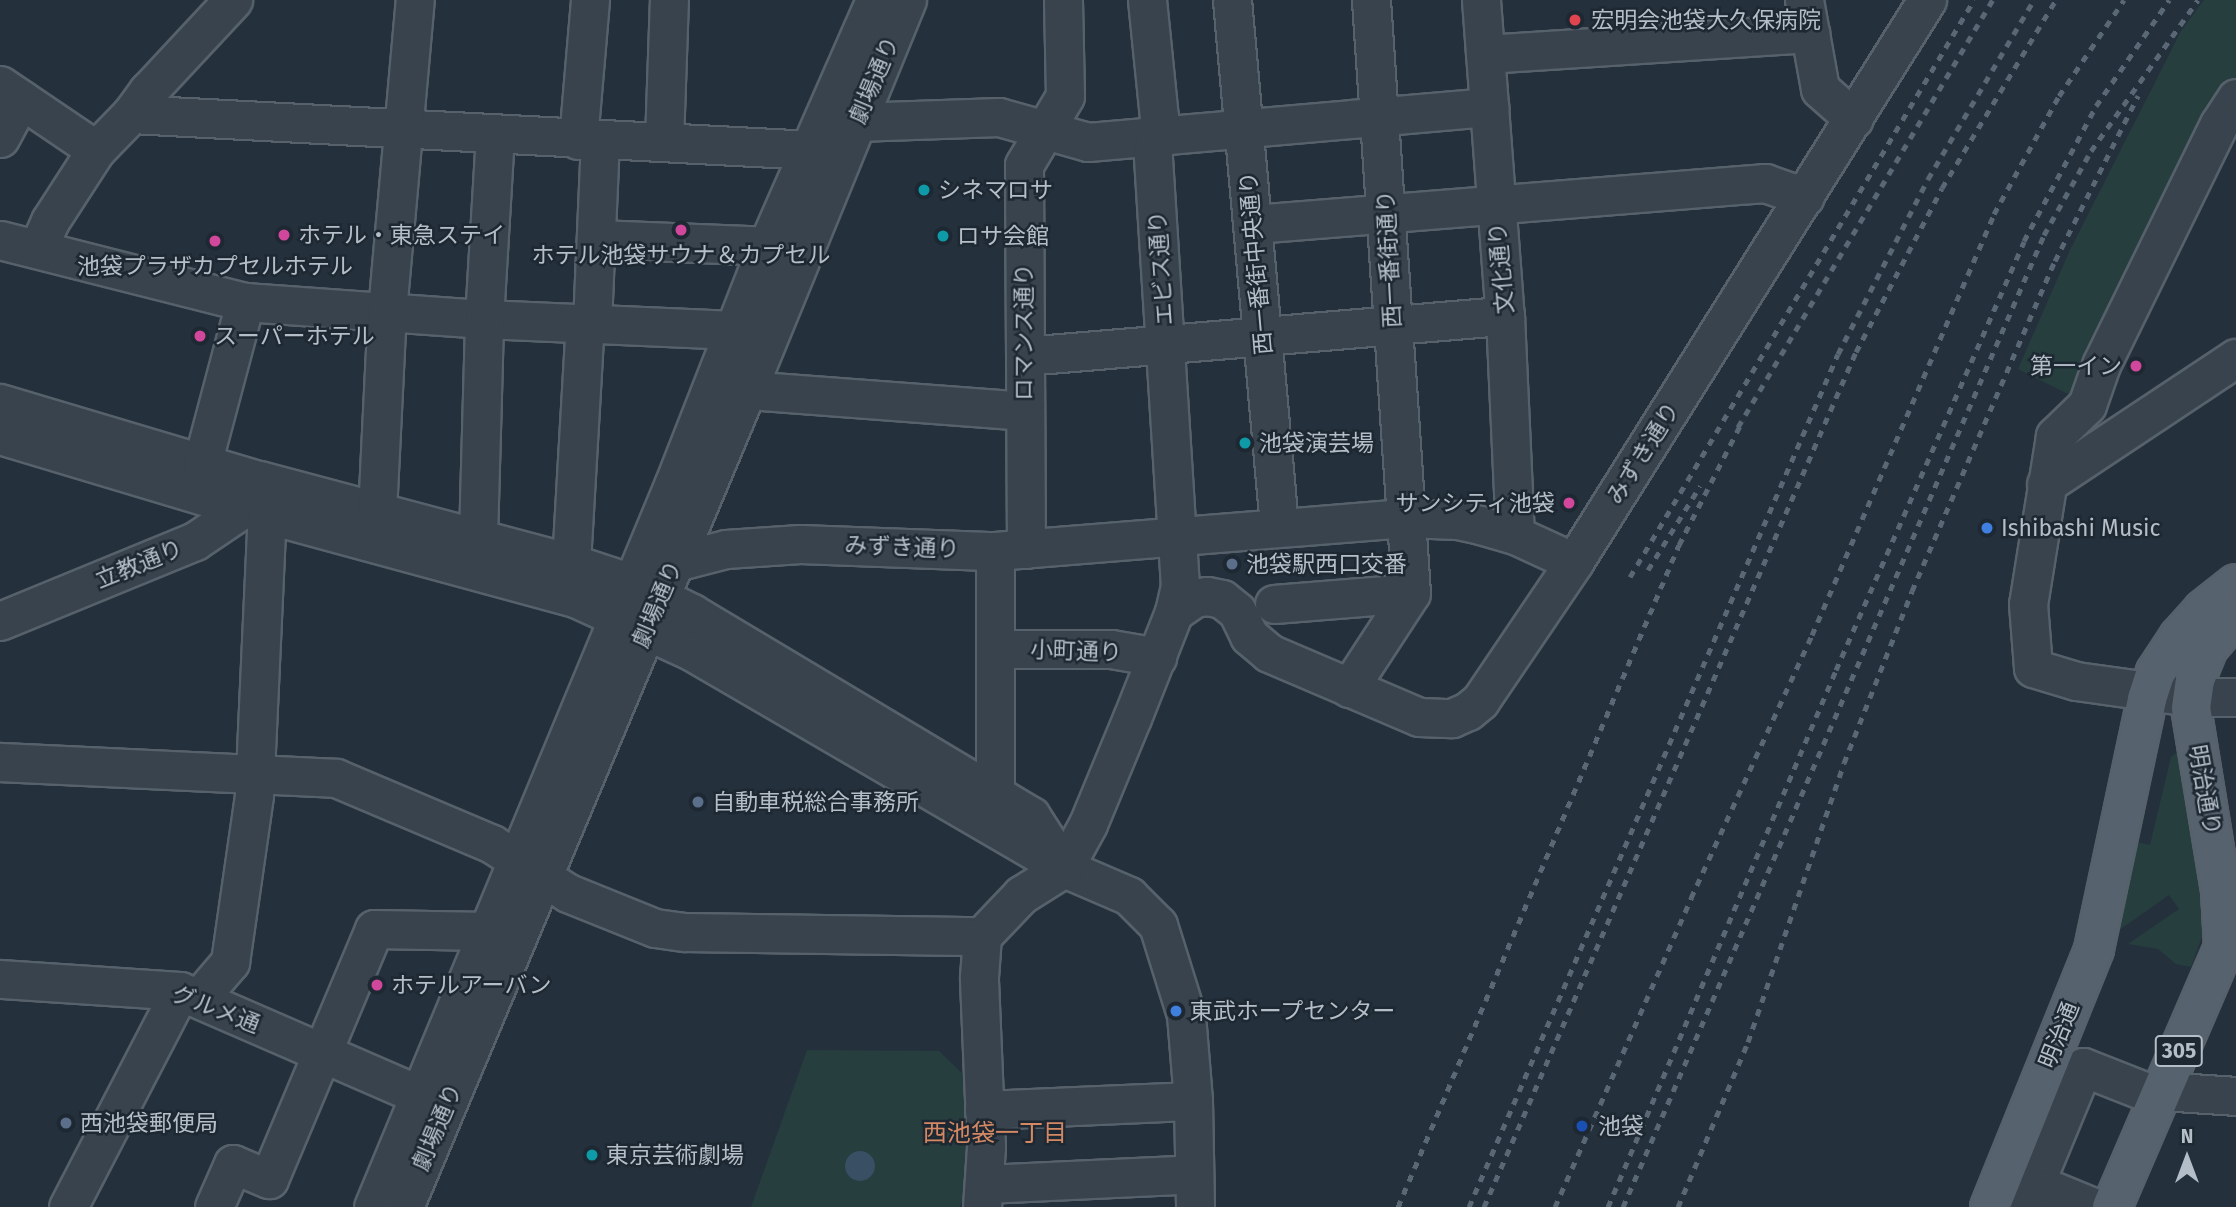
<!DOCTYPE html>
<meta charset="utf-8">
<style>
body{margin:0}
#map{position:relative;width:2236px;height:1207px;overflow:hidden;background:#24313d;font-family:"Fira Sans","Noto Sans JP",sans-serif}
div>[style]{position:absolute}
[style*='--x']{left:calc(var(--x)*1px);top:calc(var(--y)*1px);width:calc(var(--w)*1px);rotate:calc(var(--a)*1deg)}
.green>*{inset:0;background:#263e3e}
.water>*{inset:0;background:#384f64}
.round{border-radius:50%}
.roads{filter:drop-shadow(2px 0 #56616b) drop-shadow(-2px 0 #56616b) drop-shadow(0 2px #56616b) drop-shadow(0 -2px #56616b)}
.minor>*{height:37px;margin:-18.5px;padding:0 18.5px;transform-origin:18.5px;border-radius:18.5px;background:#38434d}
.major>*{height:38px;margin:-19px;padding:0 19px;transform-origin:19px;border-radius:19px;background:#56626d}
.rail>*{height:5px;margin-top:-2.5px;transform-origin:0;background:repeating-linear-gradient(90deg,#5a6774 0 7px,transparent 0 14px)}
.dots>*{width:19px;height:19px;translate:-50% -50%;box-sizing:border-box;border:4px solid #1d2832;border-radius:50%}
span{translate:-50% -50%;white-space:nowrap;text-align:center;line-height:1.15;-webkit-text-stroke:5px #1d2832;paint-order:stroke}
.shield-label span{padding:2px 5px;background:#1d2832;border:2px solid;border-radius:5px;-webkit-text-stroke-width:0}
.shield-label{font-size:21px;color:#b4bec8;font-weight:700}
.poi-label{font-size:23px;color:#b4bec8}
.left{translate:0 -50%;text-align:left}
.right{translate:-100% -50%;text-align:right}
.street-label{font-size:23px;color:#b4bec8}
.neighbourhood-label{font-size:24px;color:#d48964}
.north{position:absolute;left:2152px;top:1123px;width:70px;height:70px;-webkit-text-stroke:5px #1d2832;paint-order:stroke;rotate:0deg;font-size:19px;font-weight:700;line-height:28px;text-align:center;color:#b4bec8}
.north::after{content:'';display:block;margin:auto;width:24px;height:32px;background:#b4bec8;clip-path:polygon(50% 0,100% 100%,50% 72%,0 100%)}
</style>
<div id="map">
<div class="green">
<i style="clip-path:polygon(2204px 0,2236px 0,2236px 82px,2080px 400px,2018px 369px,2070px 250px,2181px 31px)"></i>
<i style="clip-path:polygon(2177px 752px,2181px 753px,2208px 920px,2191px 967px,2176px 964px,2158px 949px,2128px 944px,2179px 909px,2169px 895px,2115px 933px,2131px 841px,2150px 845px,2171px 757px)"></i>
<i style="clip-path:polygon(807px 1050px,939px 1051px,966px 1077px,965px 1191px,960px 1207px,751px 1207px)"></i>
</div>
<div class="water">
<i class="round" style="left:845px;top:1151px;width:30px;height:30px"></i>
</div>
<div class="roads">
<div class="minor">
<i style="--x:1232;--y:0;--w:528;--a:84.89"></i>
<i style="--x:1481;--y:0;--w:317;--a:85.7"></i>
<i style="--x:1505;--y:316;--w:219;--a:87.4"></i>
<i style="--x:1804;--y:0;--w:90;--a:79.8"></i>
<i style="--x:1820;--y:89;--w:45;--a:41.4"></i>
<i style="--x:1485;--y:54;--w:326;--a:-3.7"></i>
<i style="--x:0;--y:85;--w:116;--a:34.1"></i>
<i style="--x:2236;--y:98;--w:31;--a:123"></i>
<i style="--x:2219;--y:124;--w:268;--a:116.1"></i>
<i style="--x:2101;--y:365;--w:42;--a:109.3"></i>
<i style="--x:2087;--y:405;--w:45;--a:135.9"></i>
<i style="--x:2055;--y:436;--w:170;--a:99.1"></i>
<i style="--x:2028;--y:604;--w:64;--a:85.5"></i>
<i style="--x:2033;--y:668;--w:45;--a:16.8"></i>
<i style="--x:2076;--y:681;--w:117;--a:7.9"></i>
<i style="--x:2192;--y:697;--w:44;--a:0"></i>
<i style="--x:131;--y:114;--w:29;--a:-54"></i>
<i style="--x:148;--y:91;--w:125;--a:-47"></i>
<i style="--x:856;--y:122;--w:143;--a:-2"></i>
<i style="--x:999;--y:117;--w:92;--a:15.7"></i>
<i style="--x:1088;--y:142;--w:403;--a:-5"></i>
<i style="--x:0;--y:138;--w:44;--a:-61.7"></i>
<i style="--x:578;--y:140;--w:141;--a:-85.1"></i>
<i style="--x:664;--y:141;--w:141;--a:-88"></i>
<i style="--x:1254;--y:224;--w:513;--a:-4.59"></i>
<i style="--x:1765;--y:183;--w:42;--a:19.3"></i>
<i style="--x:596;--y:239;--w:171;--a:2.3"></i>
<i style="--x:0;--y:240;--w:253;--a:14.2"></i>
<i style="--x:245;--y:302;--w:240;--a:4.1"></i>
<i style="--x:484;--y:319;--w:250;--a:2.5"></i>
<i style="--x:38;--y:248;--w:30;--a:-66"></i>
<i style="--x:50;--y:221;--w:85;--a:-57.1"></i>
<i style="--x:96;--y:150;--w:50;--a:-45.8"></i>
<i style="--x:131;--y:114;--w:682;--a:3.03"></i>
<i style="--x:592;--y:323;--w:184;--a:-87.5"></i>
<i style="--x:1025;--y:356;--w:482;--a:-4.8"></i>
<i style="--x:747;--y:390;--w:278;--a:4.3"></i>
<i style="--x:0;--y:403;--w:270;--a:16.6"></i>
<i style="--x:259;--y:480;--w:323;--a:14.9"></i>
<i style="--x:571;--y:563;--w:64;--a:18.2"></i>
<i style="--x:632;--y:583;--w:67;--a:26.6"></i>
<i style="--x:692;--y:613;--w:395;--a:30.9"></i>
<i style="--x:1031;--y:816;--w:50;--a:57.3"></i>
<i style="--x:0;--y:435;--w:255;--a:16.7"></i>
<i style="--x:244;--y:508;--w:343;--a:15.2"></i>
<i style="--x:575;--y:598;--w:128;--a:24.6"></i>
<i style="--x:691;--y:651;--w:432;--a:30.2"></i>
<i style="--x:1064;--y:868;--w:71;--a:23.3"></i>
<i style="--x:1129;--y:896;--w:41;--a:45"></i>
<i style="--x:1158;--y:925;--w:94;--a:72.7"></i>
<i style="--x:1186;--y:1015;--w:86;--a:85.3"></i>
<i style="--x:1193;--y:1101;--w:106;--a:88.9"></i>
<i style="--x:202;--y:464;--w:168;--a:-75.1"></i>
<i style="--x:2046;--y:484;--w:228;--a:-33.6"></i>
<i style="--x:377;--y:513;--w:202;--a:-87.2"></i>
<i style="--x:387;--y:311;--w:312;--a:-84.9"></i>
<i style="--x:478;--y:538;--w:219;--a:-88.4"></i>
<i style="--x:484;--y:319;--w:184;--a:-86.6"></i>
<i style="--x:1026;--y:549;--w:384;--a:-90.3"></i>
<i style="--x:1024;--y:165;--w:80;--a:-59.3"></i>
<i style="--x:1065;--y:96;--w:96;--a:-91.2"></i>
<i style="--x:571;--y:563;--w:240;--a:-86.7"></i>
<i style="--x:632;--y:583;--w:48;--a:-26"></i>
<i style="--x:675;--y:562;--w:53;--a:-14.3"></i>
<i style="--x:726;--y:549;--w:74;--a:-3.9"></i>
<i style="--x:800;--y:544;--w:195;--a:2.1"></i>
<i style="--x:995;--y:551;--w:411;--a:-4.6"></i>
<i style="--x:1405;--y:518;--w:52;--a:2.2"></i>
<i style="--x:1457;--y:520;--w:24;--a:12"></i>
<i style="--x:1480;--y:525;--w:36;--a:16"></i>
<i style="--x:1515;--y:535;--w:65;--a:24.6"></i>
<i style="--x:1574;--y:562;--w:664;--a:-57.87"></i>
<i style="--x:1274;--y:604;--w:137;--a:-4.6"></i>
<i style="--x:1174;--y:612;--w:24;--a:-35"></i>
<i style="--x:1194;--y:598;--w:13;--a:-9"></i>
<i style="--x:1207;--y:596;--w:15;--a:11"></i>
<i style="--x:1222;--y:599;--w:19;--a:39"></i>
<i style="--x:1237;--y:611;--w:28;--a:64"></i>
<i style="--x:1249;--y:636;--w:26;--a:40"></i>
<i style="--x:1269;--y:653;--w:163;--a:23.1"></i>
<i style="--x:1419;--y:717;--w:33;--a:2"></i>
<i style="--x:1452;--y:718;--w:17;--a:-24"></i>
<i style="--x:1468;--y:711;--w:16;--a:-40"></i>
<i style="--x:1480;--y:701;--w:168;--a:-55.9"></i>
<i style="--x:0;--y:621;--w:211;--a:-22.3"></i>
<i style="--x:195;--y:541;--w:59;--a:-34"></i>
<i style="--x:244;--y:508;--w:16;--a:-60"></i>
<i style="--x:995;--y:649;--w:116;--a:0"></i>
<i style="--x:1111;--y:649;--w:47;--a:9.9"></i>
<i style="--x:1349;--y:688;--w:113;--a:-56.9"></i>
<i style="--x:1411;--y:593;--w:594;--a:-93.86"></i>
<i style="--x:0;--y:762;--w:336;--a:2.7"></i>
<i style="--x:336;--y:778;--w:169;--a:22.9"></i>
<i style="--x:492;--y:844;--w:90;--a:32.8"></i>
<i style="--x:568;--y:893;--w:94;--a:21.9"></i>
<i style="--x:655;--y:928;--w:30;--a:8"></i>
<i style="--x:685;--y:932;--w:297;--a:0.8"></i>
<i style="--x:982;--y:936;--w:57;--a:-46.4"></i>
<i style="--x:1021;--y:895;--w:51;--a:-32.1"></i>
<i style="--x:1064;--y:868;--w:50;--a:-61.4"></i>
<i style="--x:1088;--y:824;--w:115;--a:-67.5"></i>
<i style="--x:1132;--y:718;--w:114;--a:-68.4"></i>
<i style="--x:1174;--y:612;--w:26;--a:-77"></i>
<i style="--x:1180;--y:587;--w:435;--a:-93.6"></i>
<i style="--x:1153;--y:153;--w:36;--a:-80"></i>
<i style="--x:1159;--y:118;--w:119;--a:-95.8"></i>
<i style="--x:995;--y:794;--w:243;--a:-90"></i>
<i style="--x:0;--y:979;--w:180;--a:3.8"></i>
<i style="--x:180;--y:991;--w:261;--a:23.5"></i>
<i style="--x:199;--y:998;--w:48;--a:-49.3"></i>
<i style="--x:230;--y:962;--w:169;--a:-81.8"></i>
<i style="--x:254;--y:795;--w:281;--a:-87.4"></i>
<i style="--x:267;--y:514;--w:23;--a:-103"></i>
<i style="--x:2161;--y:1091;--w:75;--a:3.8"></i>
<i style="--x:984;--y:1110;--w:209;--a:-2.5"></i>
<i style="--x:985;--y:1184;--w:209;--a:-2.7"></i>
<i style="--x:2033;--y:1188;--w:131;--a:-67.5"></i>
<i style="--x:2083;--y:1067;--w:82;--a:21.5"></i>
<i style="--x:2010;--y:1193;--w:39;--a:-6"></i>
<i style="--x:2049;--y:1189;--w:48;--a:22.2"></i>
<i style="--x:68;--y:1207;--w:243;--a:-62.6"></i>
<i style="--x:214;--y:1207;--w:47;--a:-66.2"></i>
<i style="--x:233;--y:1164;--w:39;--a:23"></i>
<i style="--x:269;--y:1179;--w:271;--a:-67.2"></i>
<i style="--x:374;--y:929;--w:114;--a:1"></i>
<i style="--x:373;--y:1207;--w:784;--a:-67.43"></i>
<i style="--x:674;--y:483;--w:255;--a:-68.6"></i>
<i style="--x:767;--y:246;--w:269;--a:-66.3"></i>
<i style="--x:404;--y:1207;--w:886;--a:-67.23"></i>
<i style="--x:747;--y:390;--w:422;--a:-67.7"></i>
<i style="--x:982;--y:1207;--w:60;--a:-86.2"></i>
<i style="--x:986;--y:1147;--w:170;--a:-92.4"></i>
<i style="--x:979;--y:977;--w:41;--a:-85.8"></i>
</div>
<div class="major">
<i style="--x:1990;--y:1207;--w:278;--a:-68"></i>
<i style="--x:2094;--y:949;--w:256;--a:-78"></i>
<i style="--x:2147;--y:699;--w:28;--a:-72"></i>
<i style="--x:2156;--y:672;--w:42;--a:-56.7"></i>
<i style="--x:2179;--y:637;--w:36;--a:-48"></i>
<i style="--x:2203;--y:610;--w:42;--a:-38.2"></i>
<i style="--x:2112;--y:1207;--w:283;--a:-66.7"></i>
<i style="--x:2224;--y:947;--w:56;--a:-93.1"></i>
<i style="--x:2221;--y:891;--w:185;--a:-99.3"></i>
<i style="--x:2191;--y:708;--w:28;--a:-82"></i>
<i style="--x:2195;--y:680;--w:35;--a:-68"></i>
<i style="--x:2208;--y:648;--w:43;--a:-49.7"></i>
</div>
</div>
<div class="rail">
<i style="--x:1738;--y:427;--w:497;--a:-59.2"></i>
<i style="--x:1648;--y:570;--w:99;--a:-58.2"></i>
<i style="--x:1630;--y:577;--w:672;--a:-59.2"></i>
<i style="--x:1398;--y:1207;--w:719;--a:-67"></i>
<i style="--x:1679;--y:545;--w:140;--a:-62.9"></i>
<i style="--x:1469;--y:1207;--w:929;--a:-66.61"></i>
<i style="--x:1838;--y:354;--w:197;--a:-62.8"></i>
<i style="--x:1928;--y:179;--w:208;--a:-59.4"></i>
<i style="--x:1484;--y:1207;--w:932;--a:-66.49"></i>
<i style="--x:1856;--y:352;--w:185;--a:-62.3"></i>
<i style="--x:1942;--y:188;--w:220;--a:-58.8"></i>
<i style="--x:1555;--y:1207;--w:338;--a:-66.2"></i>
<i style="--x:1691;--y:898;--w:289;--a:-65.3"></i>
<i style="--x:1812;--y:635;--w:459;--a:-66.6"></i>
<i style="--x:1994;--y:214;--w:135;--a:-61.2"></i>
<i style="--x:2059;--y:96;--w:116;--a:-55.9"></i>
<i style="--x:1608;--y:1207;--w:583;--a:-66.99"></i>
<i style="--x:1836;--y:670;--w:468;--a:-66.3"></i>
<i style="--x:2024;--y:241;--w:153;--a:-61.9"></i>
<i style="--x:2096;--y:106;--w:129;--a:-55.4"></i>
<i style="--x:1623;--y:1207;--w:1059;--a:-66.58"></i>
<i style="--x:2044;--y:235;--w:96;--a:-60.8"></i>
<i style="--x:2091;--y:151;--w:185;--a:-54.7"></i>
<i style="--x:1678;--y:1207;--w:179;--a:-67"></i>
<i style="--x:1748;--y:1042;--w:295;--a:-71"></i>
<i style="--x:1844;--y:763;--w:185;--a:-68.4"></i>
<i style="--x:1912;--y:591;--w:360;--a:-66.6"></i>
<i style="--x:2055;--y:261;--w:185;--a:-63.3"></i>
</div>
<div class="dots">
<i style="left:1575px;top:20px;background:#e0444e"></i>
<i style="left:924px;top:190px;background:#0f9aa8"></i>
<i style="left:681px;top:230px;background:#d1479c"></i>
<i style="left:284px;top:235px;background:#d1479c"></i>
<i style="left:943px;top:236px;background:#0f9aa8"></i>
<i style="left:215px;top:241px;background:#d1479c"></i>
<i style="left:200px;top:336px;background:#d1479c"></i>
<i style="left:2136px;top:366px;background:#d1479c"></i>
<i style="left:1245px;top:443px;background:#0f9aa8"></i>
<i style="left:1569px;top:503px;background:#d1479c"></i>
<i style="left:1987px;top:528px;background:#3f7fe0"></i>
<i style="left:1232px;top:564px;background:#5c6f8a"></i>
<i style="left:698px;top:802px;background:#5c6f8a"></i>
<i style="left:377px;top:985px;background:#d1479c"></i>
<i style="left:1176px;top:1011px;background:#3f7fe0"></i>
<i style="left:66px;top:1123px;background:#5c6f8a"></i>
<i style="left:1582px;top:1126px;background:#1a4fb4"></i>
<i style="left:592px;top:1155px;background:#0f9aa8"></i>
</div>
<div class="shield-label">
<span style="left:2179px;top:1051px">305</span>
</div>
<div class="poi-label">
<span class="left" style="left:1591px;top:20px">宏明会池袋大久保病院</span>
<span class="left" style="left:938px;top:190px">シネマロサ</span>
<span class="left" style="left:298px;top:235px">ホテル・東急ステイ</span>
<span class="left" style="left:957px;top:236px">ロサ会館</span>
<span style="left:681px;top:255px">ホテル池袋サウナ＆カプセル</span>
<span style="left:215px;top:266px">池袋プラザカプセルホテル</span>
<span class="left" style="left:214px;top:336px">スーパーホテル</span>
<span class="right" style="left:2122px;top:366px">第一イン</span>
<span class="left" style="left:1259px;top:443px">池袋演芸場</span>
<span class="right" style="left:1555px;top:503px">サンシティ池袋</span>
<span class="left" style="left:2001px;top:528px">Ishibashi Music</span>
<span class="left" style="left:1246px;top:564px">池袋駅西口交番</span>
<span class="left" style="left:712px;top:802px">自動車税総合事務所</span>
<span class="left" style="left:391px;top:985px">ホテルアーバン</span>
<span class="left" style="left:1190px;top:1011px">東武ホープセンター</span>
<span class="left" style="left:80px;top:1123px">西池袋郵便局</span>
<span class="left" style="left:1598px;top:1126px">池袋</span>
<span class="left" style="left:606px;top:1155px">東京芸術劇場</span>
</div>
<div class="street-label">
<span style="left:874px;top:80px;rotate:-67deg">劇場通り</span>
<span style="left:1389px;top:259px;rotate:-93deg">西一番街通り</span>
<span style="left:1256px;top:263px;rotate:-95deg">西一番街中央通り</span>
<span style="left:1161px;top:268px;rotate:-94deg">エビス通り</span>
<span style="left:1501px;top:268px;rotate:-95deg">文化通り</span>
<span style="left:1024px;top:332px;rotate:-90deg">ロマンス通り</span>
<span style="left:1643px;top:453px;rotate:-58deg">みずき通り</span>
<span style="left:902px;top:547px;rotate:2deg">みずき通り</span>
<span style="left:139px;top:564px;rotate:-22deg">立教通り</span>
<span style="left:657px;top:604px;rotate:-67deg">劇場通り</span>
<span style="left:1076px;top:651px;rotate:2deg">小町通り</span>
<span style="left:2205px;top:790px;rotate:80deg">明治通り</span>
<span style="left:216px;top:1009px;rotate:21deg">グルメ通</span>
<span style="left:2059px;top:1035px;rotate:-68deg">明治通</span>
<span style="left:437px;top:1127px;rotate:-67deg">劇場通り</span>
</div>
<div class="neighbourhood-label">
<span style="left:995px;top:1134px">西池袋一丁目</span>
</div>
<div class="north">N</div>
</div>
